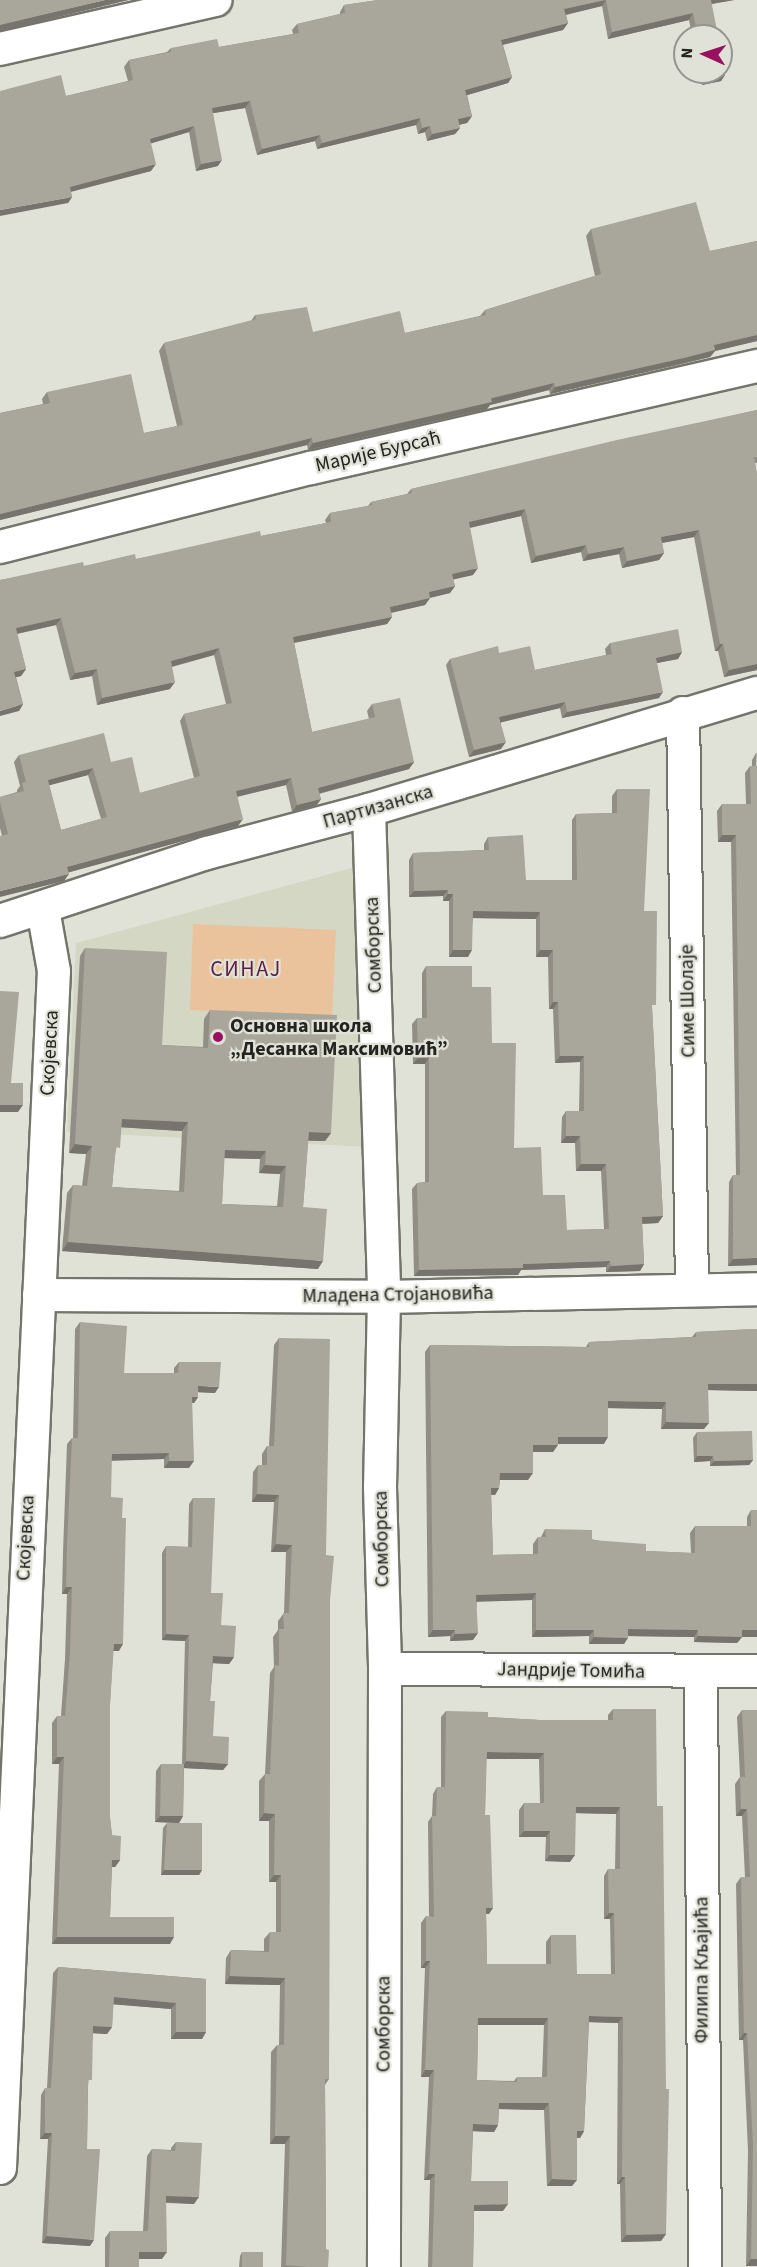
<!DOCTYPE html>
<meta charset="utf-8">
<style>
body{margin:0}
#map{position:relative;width:757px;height:2267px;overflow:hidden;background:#e0e2d7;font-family:"Source Sans 3",sans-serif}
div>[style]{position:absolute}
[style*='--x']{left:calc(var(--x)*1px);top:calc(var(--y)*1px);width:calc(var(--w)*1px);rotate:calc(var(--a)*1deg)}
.built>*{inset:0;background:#d3d7c4}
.green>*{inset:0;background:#eac29b}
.roads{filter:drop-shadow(2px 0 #73756b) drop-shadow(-2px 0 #73756b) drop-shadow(0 2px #73756b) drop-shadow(0 -2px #73756b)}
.street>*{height:32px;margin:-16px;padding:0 16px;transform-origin:16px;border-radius:16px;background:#fff}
.wall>*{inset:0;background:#918f85}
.shaded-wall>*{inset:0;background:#76746c}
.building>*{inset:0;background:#a9a69b}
.dots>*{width:16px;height:16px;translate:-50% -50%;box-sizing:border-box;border:3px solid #e0e2d7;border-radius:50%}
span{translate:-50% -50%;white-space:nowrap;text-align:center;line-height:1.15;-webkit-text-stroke:4.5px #e0e2d7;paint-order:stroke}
.street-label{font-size:20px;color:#232420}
.poi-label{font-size:20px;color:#232420;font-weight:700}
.left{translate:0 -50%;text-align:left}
.quarter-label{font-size:22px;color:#5e1e3f;letter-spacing:1.5px}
.north{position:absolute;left:673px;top:24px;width:60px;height:60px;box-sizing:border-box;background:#e0e2d7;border:2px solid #94968e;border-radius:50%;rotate:273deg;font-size:16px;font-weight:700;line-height:24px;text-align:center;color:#232420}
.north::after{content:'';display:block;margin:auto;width:21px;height:27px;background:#9a1061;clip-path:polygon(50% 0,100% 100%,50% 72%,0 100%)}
</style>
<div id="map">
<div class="built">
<i style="clip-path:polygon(363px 865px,367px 1147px,67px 1132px,76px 943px)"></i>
</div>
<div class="green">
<i style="clip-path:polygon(193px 924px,336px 930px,332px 1016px,190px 1010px)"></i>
</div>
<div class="roads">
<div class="street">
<i style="--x:0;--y:49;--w:221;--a:-12.8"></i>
<i style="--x:0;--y:547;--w:321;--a:-14.3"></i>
<i style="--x:311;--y:468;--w:458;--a:-12.9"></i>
<i style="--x:683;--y:713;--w:576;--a:89.1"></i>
<i style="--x:369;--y:810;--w:487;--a:88.2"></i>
<i style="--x:384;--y:1297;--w:190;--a:91.2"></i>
<i style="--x:380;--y:1487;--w:182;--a:88.4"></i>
<i style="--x:385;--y:1669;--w:598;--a:90.1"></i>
<i style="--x:0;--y:921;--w:218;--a:-18.2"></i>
<i style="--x:207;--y:853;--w:168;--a:-14.9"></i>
<i style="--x:369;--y:810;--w:405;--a:-16.8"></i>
<i style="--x:39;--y:1295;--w:345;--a:0.3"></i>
<i style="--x:384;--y:1297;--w:373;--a:-1.2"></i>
<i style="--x:385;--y:1669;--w:372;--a:0.3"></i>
<i style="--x:701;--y:1673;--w:594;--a:89.61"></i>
<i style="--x:0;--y:2168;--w:1198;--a:-87.42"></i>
<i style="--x:54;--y:971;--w:63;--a:-100.1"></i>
</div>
</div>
<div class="wall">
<i style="clip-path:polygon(378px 0,734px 0,711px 4px,718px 36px,692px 36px,689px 20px,608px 39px,602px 6px,566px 15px,568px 23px,563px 30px,503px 45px,512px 77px,508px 83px,467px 95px,472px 116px,467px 123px,459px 125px,460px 128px,455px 134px,427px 141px,425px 132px,418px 134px,416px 125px,317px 149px,315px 141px,257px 155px,245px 108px,213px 113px,218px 166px,196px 171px,189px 132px,151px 143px,151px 171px,71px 192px,72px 197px,68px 203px,66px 96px,128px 81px,124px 67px,129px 60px,167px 52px,171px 48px,219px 47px,293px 34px,292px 30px,297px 24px,340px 14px,340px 12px,344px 5px)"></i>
<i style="clip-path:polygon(700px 72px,721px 72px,725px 75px,721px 81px,702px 85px)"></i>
<i style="clip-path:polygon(591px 229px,710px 251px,757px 241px,757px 341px,715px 351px,710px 357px,679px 365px,550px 394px,549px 390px,490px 405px,487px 409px,308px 450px,307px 445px,0 520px,0 413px,43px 404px,42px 399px,47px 392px,144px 433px,177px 426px,159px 351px,164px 343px,251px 321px,255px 315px,313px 332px,405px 333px,480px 316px,485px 310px,595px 276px,586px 236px)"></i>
<i style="clip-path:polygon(evenodd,757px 410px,757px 463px,755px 463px,757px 475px,757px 670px,724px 677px,718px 651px,715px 651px,694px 537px,662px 543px,664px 553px,659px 560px,622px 568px,619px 554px,583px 561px,581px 552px,531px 563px,521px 516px,470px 528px,473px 575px,453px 579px,455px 586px,450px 593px,430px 598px,425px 605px,391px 613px,392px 617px,387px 624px,294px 643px,312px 732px,369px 719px,367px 711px,372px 704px,414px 762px,409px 769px,319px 794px,321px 799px,316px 806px,292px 812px,286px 785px,237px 797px,238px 826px,69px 872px,64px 881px,2px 836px,0 828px,0 797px,17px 792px,17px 790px,20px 786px,14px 762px,19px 755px,111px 762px,140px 793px,194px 778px,180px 721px,184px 714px,226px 704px,214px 655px,172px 667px,170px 689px,97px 705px,92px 676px,70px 680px,56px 625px,17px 634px,26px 669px,21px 676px,16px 677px,23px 704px,19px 711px,0 580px,84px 566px,136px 559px,261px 536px,326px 523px,325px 520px,330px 513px,368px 506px,371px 502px,407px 494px,411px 489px,757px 410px,88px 775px,101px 819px,61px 830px,49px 785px,88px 775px)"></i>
<i style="clip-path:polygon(610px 643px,682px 652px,678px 659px,657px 663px,659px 698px,562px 718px,560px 708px,501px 722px,501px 749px,469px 757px,446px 665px,450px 659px,499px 653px,535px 670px,606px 655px,605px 649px)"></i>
<i style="clip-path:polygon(756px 753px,757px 1265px,728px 1266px,729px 1182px,733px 1175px,736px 1175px,731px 842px,718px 842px,717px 811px,722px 804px,746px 804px,745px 773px,750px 766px,752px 766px,752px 760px)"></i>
<i style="clip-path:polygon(617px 789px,644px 911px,652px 1009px,663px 1216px,658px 1223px,642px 1224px,644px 1264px,640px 1271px,606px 1272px,606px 1267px,521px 1270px,518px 1275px,414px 1276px,412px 1189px,417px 1183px,425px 1182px,425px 1064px,413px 1064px,412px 1024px,417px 1018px,422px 1018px,422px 973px,426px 966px,472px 987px,492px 1043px,514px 1148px,543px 1195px,567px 1230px,604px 1229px,601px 1171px,576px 1171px,575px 1143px,561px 1143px,562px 1117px,566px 1111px,579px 1111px,580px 1062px,555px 1063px,553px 1009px,549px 1009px,548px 957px,536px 957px,536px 919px,473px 918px,468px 957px,449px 957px,449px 901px,443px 901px,443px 896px,409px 897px,409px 860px,413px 853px,484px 850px,484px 844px,488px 837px,526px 880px,572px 880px,572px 820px,576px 814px,612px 813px,612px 796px)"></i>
<i style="clip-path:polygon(evenodd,85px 948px,162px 1045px,203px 1047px,204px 1019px,210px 1010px,331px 1133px,325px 1141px,308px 1141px,303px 1207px,318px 1269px,62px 1251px,67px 1193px,73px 1185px,82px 1186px,86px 1154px,69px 1153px,80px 956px,85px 948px,121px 1127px,182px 1131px,179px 1191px,112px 1187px,115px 1154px,121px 1127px,85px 948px,224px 1158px,260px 1159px,259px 1173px,280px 1174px,277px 1206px,222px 1204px,224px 1158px)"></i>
<i style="clip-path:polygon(80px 1322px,124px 1373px,174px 1373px,174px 1368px,179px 1362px,215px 1393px,198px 1392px,198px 1397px,194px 1403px,192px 1403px,189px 1468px,164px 1468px,164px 1459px,111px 1460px,111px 1497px,119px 1651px,113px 1651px,110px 1704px,110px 1818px,112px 1835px,120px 1860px,115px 1867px,112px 1867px,110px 1917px,170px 1944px,52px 1944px,59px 1764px,52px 1764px,52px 1723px,57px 1716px,61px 1716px,65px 1659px,67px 1594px,62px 1594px,63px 1552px,67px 1444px,72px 1438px,73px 1438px,75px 1329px)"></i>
<i style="clip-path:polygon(757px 1329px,757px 1391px,708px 1390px,704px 1429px,661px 1429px,662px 1409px,608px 1408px,604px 1444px,558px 1444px,553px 1452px,533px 1452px,528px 1480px,500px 1480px,499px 1488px,495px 1495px,491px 1495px,493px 1555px,533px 1554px,533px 1544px,538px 1537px,541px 1537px,545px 1529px,646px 1551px,691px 1553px,690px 1533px,695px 1526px,747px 1526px,747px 1517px,751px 1510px,757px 1510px,757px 1637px,742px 1637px,737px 1643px,694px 1642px,694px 1637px,628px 1636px,624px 1644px,589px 1644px,589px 1636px,532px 1637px,532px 1600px,477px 1601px,473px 1640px,450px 1641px,450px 1636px,428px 1637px,425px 1352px,430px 1345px,586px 1347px,589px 1342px,692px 1337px,696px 1332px)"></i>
<i style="clip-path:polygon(279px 1338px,326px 1555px,330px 1600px,329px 2079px,325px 2085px,326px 2249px,328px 2267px,281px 2267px,285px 2144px,270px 2144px,271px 2052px,277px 2045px,279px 2045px,280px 1985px,225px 1984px,226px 1958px,231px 1950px,264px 1951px,264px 1939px,270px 1932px,276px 1932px,276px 1882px,269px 1882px,269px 1821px,259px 1821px,259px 1781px,265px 1774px,270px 1673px,274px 1667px,273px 1637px,278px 1630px,278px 1621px,284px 1613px,286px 1552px,271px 1552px,274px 1502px,252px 1502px,253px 1472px,258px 1465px,262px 1465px,262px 1454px,267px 1446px,269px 1446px,274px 1345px)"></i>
<i style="clip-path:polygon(697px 1432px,753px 1460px,749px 1465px,710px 1466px,710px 1461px,694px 1462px,693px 1438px)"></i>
<i style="clip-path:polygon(193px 1498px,211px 1593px,221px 1625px,234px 1657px,229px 1664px,213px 1663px,210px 1701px,213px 1736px,228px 1764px,223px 1770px,184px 1768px,183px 1816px,179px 1823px,155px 1822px,156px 1771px,161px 1764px,182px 1764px,185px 1641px,162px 1640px,162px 1553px,166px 1546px,188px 1547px,189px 1504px)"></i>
<i style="clip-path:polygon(evenodd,613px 1709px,657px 1806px,666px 2234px,661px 2241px,621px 2242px,620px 2184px,617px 2184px,618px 2023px,589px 2022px,584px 2131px,580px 2138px,577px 2138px,572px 2186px,547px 2186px,544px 2110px,499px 2109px,498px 2125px,494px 2132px,473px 2131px,471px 2181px,503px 2211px,474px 2211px,473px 2267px,428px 2267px,430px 2180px,424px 2180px,429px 2077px,421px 2077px,425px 1968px,421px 1968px,421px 1923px,426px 1916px,429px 1917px,428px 1822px,432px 1816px,433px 1794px,437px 1787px,441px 1787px,441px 1717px,446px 1711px,488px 1717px,540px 1720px,608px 1720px,608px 1715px,613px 1709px,486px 1759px,539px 1759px,540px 1803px,524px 1803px,519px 1810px,519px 1837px,546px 1837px,545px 1861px,570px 1862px,575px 1813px,616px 1814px,615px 1869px,608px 1869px,604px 1876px,604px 1919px,610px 1919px,611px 1974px,577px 1974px,551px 1935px,546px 1942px,546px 1964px,487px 1964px,486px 1914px,489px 1914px,485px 1815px,486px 1759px,613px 1709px,478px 2025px,544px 2025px,542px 2077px,517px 2077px,514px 2081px,477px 2080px,478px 2025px)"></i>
<i style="clip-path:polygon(742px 1710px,757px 1710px,757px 2266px,746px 2266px,748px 2151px,743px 2040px,739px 2040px,736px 1884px,741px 1877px,745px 1877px,742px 1816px,736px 1816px,735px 1784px,740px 1777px,737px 1717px)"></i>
<i style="clip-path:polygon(167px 1823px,202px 1870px,199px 1875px,161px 1875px,163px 1828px)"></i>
<i style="clip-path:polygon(58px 1967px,206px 1979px,206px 2032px,202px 2039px,171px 2039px,171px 2009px,113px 2004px,112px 2027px,107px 2034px,93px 2033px,88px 2086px,87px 2149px,90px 2246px,42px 2243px,48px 2139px,40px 2139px,41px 2095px,45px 2088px,47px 2088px,53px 1973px)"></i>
<i style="clip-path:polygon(176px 2142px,194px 2204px,166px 2203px,162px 2259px,139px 2259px,139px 2267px,105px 2267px,105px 2238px,110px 2231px,143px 2231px,147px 2156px,152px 2149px,171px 2150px,171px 2148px)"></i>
<i style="clip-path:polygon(242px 2252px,263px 2267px,239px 2267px,240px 2256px)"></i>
</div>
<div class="shaded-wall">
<i style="clip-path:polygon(105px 0,129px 0,0 31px,0 25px,1px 24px)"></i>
<i style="clip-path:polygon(606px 0,602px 6px,560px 16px,564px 9px)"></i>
<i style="clip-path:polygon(709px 0,734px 0,706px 5px)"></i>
<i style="clip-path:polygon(693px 13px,689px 20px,608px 39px,612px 32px)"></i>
<i style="clip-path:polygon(568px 23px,563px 30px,497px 46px,501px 40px)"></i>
<i style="clip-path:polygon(725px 75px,721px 81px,702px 85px,707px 78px)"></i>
<i style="clip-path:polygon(512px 77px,508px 83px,461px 97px,465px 90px)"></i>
<i style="clip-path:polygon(250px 101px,245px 108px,208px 114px,212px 108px)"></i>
<i style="clip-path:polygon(472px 116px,467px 123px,453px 126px,458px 119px)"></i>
<i style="clip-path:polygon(420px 118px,416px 125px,317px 149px,322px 143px)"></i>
<i style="clip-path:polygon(194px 126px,189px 132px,146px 145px,150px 139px)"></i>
<i style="clip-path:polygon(430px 126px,425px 132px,418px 134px,422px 128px)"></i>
<i style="clip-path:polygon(460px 128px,455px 134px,427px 141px,432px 134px)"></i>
<i style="clip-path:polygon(320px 135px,315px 141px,257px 155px,262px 149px)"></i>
<i style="clip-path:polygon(222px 160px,218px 166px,196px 171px,201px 164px)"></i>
<i style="clip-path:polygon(156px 164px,151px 171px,65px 193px,70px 187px)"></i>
<i style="clip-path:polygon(72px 197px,68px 203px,0 216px,0 210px)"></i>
<i style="clip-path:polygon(757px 335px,757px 341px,715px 351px,710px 357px,550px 394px,555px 387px,714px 345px)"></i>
<i style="clip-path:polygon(554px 383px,549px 390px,490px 405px,487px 409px,308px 450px,313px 443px)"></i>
<i style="clip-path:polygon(312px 438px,307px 445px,0 520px,0 514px)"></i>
<i style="clip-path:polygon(525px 509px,521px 516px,464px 529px,469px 522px)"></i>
<i style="clip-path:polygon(699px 530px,694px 537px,656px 544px,661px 537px)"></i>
<i style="clip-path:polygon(586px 545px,581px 552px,531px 563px,536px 556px)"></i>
<i style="clip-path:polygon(624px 547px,619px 554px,583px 561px,588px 554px)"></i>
<i style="clip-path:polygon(664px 553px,659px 560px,622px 568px,627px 561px)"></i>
<i style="clip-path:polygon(478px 568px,473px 575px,447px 581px,452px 574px)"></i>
<i style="clip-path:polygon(455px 586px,450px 593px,424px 599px,429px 592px)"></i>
<i style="clip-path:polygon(430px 598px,425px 605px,385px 614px,390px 607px)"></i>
<i style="clip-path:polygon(392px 617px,387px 624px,288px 644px,293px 637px)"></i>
<i style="clip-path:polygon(61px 618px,56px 625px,11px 635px,16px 628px)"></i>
<i style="clip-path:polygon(720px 644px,723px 644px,718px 651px,715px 651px)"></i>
<i style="clip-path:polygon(219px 648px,214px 655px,166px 668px,171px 661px)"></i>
<i style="clip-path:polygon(682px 652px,678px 659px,652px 664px,656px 658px)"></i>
<i style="clip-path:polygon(757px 664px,757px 670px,724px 677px,729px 670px)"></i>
<i style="clip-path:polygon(26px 669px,21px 676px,9px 679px,14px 672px)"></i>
<i style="clip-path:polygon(97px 669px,92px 676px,70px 680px,75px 673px)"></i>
<i style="clip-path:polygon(175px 682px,170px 689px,97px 705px,102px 698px)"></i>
<i style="clip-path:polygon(663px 692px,659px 698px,562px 718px,567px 712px)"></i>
<i style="clip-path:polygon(565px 702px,560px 708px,495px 724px,499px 717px)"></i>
<i style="clip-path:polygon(23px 704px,19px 711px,0 716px,0 711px)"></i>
<i style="clip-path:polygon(506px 742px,501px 749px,469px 757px,474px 750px)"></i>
<i style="clip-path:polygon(414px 762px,409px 769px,313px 795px,318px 788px)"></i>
<i style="clip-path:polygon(93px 768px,88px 775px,43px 787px,48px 780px)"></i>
<i style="clip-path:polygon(291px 778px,286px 785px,231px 798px,236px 791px)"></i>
<i style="clip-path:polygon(321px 799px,316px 806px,292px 812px,297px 805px)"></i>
<i style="clip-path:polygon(243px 819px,238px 826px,63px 874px,67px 867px)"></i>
<i style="clip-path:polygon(722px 835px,736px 835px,731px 842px,718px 842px)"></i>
<i style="clip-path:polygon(69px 874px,64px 881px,0 897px,0 891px)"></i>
<i style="clip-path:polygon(448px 890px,443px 896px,409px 897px,414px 891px)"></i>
<i style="clip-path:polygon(448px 894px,453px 894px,449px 901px,443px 901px)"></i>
<i style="clip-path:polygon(473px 911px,540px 912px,536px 919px,468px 918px)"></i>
<i style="clip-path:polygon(453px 950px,472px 950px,468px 957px,449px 957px)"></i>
<i style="clip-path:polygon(540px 950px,553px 950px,548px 957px,536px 957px)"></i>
<i style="clip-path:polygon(553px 1002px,558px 1002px,553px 1009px,549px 1009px)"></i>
<i style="clip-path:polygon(560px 1056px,584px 1056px,580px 1062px,555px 1063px)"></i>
<i style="clip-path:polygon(429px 1057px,425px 1064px,413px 1064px,418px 1058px)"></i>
<i style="clip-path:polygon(0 1105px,23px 1105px,18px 1112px,0 1112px)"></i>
<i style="clip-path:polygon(122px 1119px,188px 1122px,182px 1131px,116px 1127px)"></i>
<i style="clip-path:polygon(309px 1132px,331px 1133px,325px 1141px,303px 1140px)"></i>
<i style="clip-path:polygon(566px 1136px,580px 1136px,575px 1143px,561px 1143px)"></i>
<i style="clip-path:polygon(75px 1144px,92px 1146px,86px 1154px,69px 1153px)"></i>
<i style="clip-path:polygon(225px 1150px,266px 1151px,260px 1159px,219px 1158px)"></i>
<i style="clip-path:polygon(581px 1164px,606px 1164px,601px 1171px,576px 1171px)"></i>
<i style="clip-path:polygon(265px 1165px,286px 1166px,280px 1174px,259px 1173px)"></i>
<i style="clip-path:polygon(663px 1216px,658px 1223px,637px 1224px,642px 1217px)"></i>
<i style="clip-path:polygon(68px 1242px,323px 1261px,318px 1269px,62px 1251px)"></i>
<i style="clip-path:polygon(757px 1258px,757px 1265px,728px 1266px,733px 1259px)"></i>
<i style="clip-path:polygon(610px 1261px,606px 1267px,521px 1270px,518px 1275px,414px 1276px,419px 1270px,523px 1264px)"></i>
<i style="clip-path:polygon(644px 1264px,640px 1271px,606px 1272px,611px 1266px)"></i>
<i style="clip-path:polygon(708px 1384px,757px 1384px,757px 1391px,703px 1390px)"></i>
<i style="clip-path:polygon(198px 1386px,219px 1387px,215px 1393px,194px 1392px)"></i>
<i style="clip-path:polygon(192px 1397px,198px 1397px,194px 1403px,187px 1403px)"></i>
<i style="clip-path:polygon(608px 1401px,666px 1402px,662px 1409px,603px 1408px)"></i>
<i style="clip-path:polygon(666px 1422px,709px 1423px,704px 1429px,661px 1429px)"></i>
<i style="clip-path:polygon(558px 1437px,608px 1437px,604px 1444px,553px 1444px)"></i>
<i style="clip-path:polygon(533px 1445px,558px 1445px,553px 1452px,528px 1452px)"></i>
<i style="clip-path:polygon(169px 1453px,164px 1459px,107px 1461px,112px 1454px)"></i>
<i style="clip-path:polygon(697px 1456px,713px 1456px,710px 1461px,694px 1462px)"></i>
<i style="clip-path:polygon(753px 1460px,749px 1465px,710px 1466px,714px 1461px)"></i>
<i style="clip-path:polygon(169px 1461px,194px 1461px,189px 1468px,164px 1468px)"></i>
<i style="clip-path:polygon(500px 1473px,533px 1473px,528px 1480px,495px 1480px)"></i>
<i style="clip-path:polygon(491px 1488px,499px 1488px,495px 1495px,487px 1494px)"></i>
<i style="clip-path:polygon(257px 1494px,279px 1495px,274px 1502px,252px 1502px)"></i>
<i style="clip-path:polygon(276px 1544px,292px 1545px,286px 1552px,271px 1552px)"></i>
<i style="clip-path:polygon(66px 1587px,72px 1587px,67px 1594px,62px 1594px)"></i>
<i style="clip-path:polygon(536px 1593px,532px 1600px,472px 1602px,476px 1595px)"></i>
<i style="clip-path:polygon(628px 1629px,698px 1630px,694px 1637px,624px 1636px)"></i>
<i style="clip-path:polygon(433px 1630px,455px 1630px,450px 1636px,428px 1637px)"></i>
<i style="clip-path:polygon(536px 1630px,594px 1630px,589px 1636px,532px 1637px)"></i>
<i style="clip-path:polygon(742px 1630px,757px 1630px,757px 1637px,742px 1637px,737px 1643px,694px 1642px,698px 1636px)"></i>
<i style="clip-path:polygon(478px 1633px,473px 1640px,450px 1641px,455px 1634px)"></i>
<i style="clip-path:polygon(166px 1634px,189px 1635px,185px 1641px,162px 1640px)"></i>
<i style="clip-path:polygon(594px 1637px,628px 1638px,624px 1644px,589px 1644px)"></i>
<i style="clip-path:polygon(114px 1644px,123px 1644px,119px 1651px,109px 1651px)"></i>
<i style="clip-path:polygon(213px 1656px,234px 1657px,229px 1664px,209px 1663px)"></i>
<i style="clip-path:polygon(487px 1752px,544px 1753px,539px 1759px,482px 1759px)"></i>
<i style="clip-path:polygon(57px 1757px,64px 1757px,59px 1764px,52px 1764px)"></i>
<i style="clip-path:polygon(186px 1761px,228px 1764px,223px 1770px,182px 1768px)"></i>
<i style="clip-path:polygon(576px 1807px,620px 1807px,616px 1814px,571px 1813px)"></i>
<i style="clip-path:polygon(741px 1809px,747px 1809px,742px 1816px,736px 1816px)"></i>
<i style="clip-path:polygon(264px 1813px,275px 1814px,269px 1821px,259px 1821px)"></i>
<i style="clip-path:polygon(160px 1816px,183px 1816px,179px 1823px,155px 1822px)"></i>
<i style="clip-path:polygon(524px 1831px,550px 1831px,546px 1837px,519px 1837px)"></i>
<i style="clip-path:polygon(550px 1855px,575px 1855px,570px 1862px,545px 1861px)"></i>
<i style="clip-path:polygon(112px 1860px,120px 1860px,115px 1867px,107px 1867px)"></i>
<i style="clip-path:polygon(164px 1870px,202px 1870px,199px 1875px,161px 1875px)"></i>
<i style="clip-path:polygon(274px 1875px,281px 1875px,276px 1882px,269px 1882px)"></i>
<i style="clip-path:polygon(486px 1908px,493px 1908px,489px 1914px,481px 1914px)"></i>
<i style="clip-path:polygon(609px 1913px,614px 1913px,610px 1919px,604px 1919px)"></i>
<i style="clip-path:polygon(57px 1937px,174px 1937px,170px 1944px,52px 1944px)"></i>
<i style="clip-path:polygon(426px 1961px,430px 1961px,425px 1968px,421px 1968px)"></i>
<i style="clip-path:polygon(230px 1976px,285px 1978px,280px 1985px,225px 1984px)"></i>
<i style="clip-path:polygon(114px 1997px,176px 2003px,171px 2009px,109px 2004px)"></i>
<i style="clip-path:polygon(589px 2016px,623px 2017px,618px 2023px,585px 2022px)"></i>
<i style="clip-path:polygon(478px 2018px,548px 2018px,544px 2025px,474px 2025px)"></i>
<i style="clip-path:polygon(93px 2026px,112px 2027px,107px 2034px,89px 2033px)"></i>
<i style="clip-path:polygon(176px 2032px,206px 2032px,202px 2039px,171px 2039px)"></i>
<i style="clip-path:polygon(744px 2033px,747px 2033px,743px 2040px,739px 2040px)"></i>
<i style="clip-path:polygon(425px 2070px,434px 2070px,429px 2077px,421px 2077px)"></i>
<i style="clip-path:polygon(499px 2103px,549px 2103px,544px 2110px,495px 2109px)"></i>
<i style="clip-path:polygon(473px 2124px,498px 2125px,494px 2132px,468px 2131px)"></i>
<i style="clip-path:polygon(577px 2131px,584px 2131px,580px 2138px,573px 2137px)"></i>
<i style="clip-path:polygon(45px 2133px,52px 2133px,48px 2139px,40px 2139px)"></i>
<i style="clip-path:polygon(275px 2136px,290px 2136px,285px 2144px,270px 2144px)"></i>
<i style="clip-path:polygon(429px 2174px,435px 2174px,430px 2180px,424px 2180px)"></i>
<i style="clip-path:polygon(622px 2177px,625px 2177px,620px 2184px,617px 2184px)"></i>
<i style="clip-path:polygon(552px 2179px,577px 2180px,572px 2186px,547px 2186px)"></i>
<i style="clip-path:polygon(166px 2196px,199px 2197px,194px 2204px,162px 2202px)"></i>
<i style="clip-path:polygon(508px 2204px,503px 2211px,469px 2211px,474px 2205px)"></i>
<i style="clip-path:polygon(666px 2234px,661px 2241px,621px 2242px,626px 2235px)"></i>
<i style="clip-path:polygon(47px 2236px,94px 2240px,90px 2246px,42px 2243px)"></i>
<i style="clip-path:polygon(139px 2252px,167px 2252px,162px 2259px,135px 2259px)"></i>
<i style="clip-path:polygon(751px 2259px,757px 2259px,757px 2266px,746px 2266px)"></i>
</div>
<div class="building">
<i style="clip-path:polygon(0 0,105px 0,0 25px)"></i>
<i style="clip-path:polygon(378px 0,605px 0,564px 9px,568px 23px,501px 40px,512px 77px,465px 90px,472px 116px,458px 119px,460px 128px,432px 134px,430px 126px,422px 128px,420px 118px,322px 143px,320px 135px,262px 149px,250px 101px,212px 108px,222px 160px,201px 164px,194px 126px,150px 139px,156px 164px,70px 187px,72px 197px,0 210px,0 91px,61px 75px,66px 96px,133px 80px,129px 60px,171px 52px,171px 48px,217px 39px,219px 47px,299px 33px,297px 24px,345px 13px,344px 5px)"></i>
<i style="clip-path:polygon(606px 0,711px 0,718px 36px,698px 36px,693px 13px,612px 32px)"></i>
<i style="clip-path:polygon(721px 53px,725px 75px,707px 78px,706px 72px,721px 72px)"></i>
<i style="clip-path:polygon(696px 202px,710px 251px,757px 241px,757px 335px,714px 345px,715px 350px,684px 358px,555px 387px,554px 383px,491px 398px,492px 402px,313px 443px,312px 438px,0 514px,0 413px,50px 403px,47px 392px,131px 374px,144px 433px,183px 425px,164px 343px,256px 319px,255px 315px,307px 307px,313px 332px,400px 311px,405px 333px,486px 315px,485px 310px,601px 274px,591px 229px)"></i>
<i style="clip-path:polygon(evenodd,757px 410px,757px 457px,754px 457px,757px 475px,757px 664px,729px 670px,723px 644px,720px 644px,699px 530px,661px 537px,664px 553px,627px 561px,624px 547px,588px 554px,586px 545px,536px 556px,525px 509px,469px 522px,478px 568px,452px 574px,455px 586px,429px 592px,430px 598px,390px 607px,392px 617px,293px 637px,312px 732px,375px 717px,372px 704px,400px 698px,414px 762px,318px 788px,321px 799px,297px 805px,291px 778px,236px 791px,243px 819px,67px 867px,69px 874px,0 891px,0 836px,8px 834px,0 802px,0 797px,24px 791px,22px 783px,26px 782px,19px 755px,104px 733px,111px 762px,132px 757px,140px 793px,200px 776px,184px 714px,232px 703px,219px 648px,171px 661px,175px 682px,102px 698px,97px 669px,75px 673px,61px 618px,16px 628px,26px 669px,14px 672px,23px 704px,0 711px,0 580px,83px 562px,84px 566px,135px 554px,136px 559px,260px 531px,261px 536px,331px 522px,330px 513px,372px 505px,371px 502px,412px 493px,411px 489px,617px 440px,757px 410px,93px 768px,107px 817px,61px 830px,48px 780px,93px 768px)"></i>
<i style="clip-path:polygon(678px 629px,682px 652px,656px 658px,663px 692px,567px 712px,565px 702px,499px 717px,506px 742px,474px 750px,450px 659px,498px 646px,499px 653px,530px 646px,535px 670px,612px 654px,610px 643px)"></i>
<i style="clip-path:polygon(756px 753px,757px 753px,757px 1258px,733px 1259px,733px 1175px,740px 1175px,736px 835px,722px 835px,722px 804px,751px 804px,750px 766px,757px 766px)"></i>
<i style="clip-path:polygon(617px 789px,650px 789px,644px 911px,657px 911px,656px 1005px,652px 1005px,663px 1216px,642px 1217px,644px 1264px,611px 1266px,610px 1261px,523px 1264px,523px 1268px,419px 1270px,417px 1183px,429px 1182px,429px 1057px,418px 1058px,417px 1018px,427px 1018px,426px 966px,472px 966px,472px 987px,491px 987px,492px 1043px,516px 1043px,514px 1148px,541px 1147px,543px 1195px,565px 1195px,567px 1230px,609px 1229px,606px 1164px,581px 1164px,580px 1136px,566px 1136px,566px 1111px,584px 1111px,584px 1056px,560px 1056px,558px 1002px,553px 1002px,553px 950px,540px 950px,540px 912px,473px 911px,472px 950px,453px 950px,453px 894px,448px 894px,448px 890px,414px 891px,413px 853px,489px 850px,488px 837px,523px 835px,526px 880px,577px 880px,576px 814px,617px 813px)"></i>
<i style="clip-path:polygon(evenodd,85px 948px,167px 952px,162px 1045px,208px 1048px,210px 1010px,337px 1015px,331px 1133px,309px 1132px,303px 1207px,327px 1209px,323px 1261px,68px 1242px,73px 1185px,87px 1186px,92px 1146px,75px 1144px,85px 948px,122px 1119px,188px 1122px,184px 1192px,112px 1187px,116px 1147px,120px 1148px,122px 1119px,85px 948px,225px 1150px,266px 1151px,265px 1165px,286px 1166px,283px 1207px,222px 1204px,225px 1150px)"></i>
<i style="clip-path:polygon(0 991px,19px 992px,11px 1083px,23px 1083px,23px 1105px,0 1105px)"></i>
<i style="clip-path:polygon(80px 1322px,127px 1326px,124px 1373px,178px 1373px,179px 1362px,221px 1362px,219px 1387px,198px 1386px,198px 1397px,192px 1397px,194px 1461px,169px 1461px,169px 1453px,112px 1454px,111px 1497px,123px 1498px,122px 1518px,126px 1518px,123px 1644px,114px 1644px,110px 1704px,110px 1818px,112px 1835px,121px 1836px,120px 1860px,112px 1860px,110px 1917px,174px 1917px,174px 1937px,57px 1937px,64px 1757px,57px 1757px,57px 1716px,65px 1716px,70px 1653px,72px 1587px,66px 1587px,67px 1545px,72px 1438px,78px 1438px)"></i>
<i style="clip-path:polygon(750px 1329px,757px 1329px,757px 1384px,708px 1384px,709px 1423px,666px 1422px,666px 1402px,608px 1401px,608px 1437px,558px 1437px,558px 1445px,533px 1445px,533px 1473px,500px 1473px,499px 1488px,491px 1488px,493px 1555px,538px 1554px,538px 1537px,546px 1537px,545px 1529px,592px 1530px,592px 1540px,646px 1544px,646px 1551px,695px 1553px,695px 1526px,751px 1526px,751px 1510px,757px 1510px,757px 1630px,742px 1630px,742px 1637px,698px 1636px,698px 1630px,628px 1629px,628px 1638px,594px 1637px,594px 1630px,536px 1630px,536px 1593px,476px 1595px,478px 1633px,455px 1634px,455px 1630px,433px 1630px,430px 1345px,589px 1347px,589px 1342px,696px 1337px,696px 1332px)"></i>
<i style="clip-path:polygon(279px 1338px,330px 1339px,326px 1555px,334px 1556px,330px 1600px,329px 2079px,325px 2079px,326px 2249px,329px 2250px,328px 2267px,308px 2267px,286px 2265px,290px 2136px,275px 2136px,277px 2045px,284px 2045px,285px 1978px,230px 1976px,231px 1950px,269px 1952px,270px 1932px,281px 1932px,281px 1875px,274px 1875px,275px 1814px,264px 1813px,265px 1774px,270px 1774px,275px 1665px,279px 1666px,279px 1629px,284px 1629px,283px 1613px,289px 1613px,292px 1545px,276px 1544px,279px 1495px,257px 1494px,258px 1465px,267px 1465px,267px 1446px,274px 1446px)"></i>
<i style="clip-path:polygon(752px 1431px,753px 1460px,714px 1461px,713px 1456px,697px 1456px,697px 1432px)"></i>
<i style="clip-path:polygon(193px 1498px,215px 1498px,211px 1593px,223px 1593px,221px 1625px,236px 1626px,234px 1657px,213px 1656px,210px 1701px,215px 1701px,213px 1736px,229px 1737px,228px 1764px,186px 1761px,189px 1635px,166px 1634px,166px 1546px,192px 1547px)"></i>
<i style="clip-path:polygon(evenodd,613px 1709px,656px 1709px,657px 1806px,663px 1806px,666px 2089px,669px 2089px,666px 2234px,626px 2235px,625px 2177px,622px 2177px,623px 2017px,589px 2016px,584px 2131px,577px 2131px,577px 2180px,552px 2179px,549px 2103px,499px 2103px,498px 2125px,473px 2124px,471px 2181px,508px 2181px,508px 2204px,474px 2205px,473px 2267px,432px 2267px,435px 2174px,429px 2174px,434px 2070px,425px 2070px,430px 1961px,426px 1961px,426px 1916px,434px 1917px,432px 1816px,436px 1816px,437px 1787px,445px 1787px,446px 1711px,488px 1712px,488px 1717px,540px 1720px,613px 1720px,613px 1709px,487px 1752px,544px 1753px,544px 1803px,524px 1803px,524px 1831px,550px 1831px,550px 1855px,575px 1855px,576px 1807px,620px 1807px,620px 1869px,608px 1869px,609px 1913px,614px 1913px,615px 1974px,577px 1974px,576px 1935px,551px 1935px,551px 1964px,487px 1964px,486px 1908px,493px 1908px,490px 1815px,485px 1815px,487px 1752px,613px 1709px,478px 2018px,548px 2018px,547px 2077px,517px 2077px,517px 2082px,477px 2080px,478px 2018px)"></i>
<i style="clip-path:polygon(742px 1710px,757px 1710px,757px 2259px,751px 2259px,753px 2144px,747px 2033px,744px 2033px,741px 1877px,750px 1877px,747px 1809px,741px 1809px,740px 1777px,745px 1777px)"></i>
<i style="clip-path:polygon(161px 1764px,184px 1764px,183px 1816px,160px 1816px)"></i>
<i style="clip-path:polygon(167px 1823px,202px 1823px,202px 1870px,164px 1870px)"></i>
<i style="clip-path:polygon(58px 1967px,206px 1979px,206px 2032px,176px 2032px,176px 2003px,114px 1997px,112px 2027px,93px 2026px,92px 2080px,88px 2080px,87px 2149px,100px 2149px,94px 2240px,47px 2236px,52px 2133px,45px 2133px,45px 2088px,51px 2088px)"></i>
<i style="clip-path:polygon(176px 2142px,202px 2143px,199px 2197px,166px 2196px,167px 2252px,139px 2252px,139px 2267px,109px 2267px,110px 2231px,148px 2231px,152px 2149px,175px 2151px)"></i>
<i style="clip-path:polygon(242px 2252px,263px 2252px,263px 2267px,242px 2267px)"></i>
</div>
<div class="dots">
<i style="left:218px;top:1037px;background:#9a1061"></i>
</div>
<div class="street-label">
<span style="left:378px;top:452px;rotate:-13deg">Марије Бурсаћ</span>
<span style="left:378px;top:807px;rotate:-16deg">Партизанска</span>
<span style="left:374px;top:945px;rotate:-92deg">Сомборска</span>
<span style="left:688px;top:1001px;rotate:-91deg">Симе Шолаје</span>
<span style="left:50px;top:1053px;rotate:-87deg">Скојевска</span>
<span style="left:398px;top:1295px;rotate:-1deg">Младена Стојановића</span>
<span style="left:26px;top:1538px;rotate:-87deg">Скојевска</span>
<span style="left:382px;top:1539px;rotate:-91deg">Сомборска</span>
<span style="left:571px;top:1671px;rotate:1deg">Јандрије Томића</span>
<span style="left:702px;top:1970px;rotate:-90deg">Филипа Кљајића</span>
<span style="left:384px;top:2024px;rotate:-90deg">Сомборска</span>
</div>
<div class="poi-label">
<span class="left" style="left:230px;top:1038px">Основна школа<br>„Десанка Максимовић”</span>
</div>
<div class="quarter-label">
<span style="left:246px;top:970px">СИНАЈ</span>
</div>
<div class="north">N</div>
</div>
